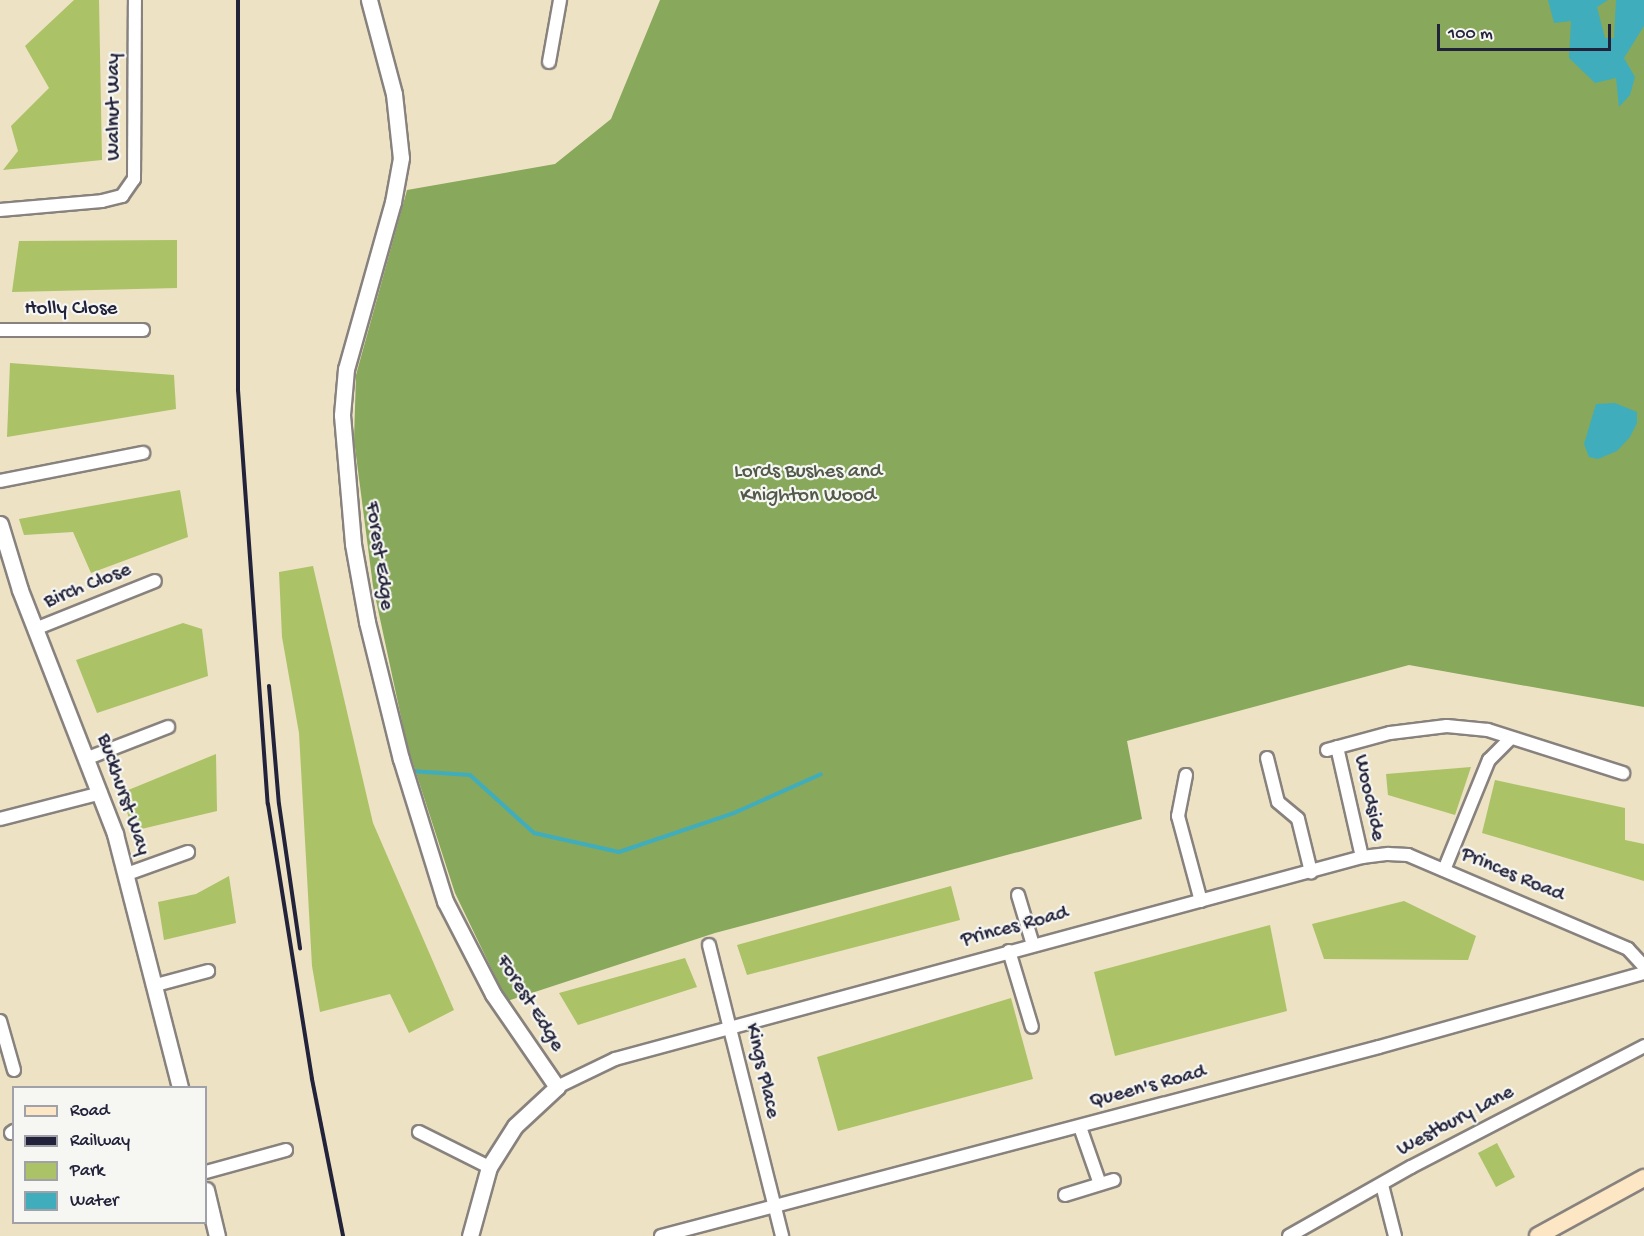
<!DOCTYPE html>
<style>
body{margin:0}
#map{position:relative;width:1644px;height:1236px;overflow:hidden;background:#ede2c3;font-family:"Gochi Hand",sans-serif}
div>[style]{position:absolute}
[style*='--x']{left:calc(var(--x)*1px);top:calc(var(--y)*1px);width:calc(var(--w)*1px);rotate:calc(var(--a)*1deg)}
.green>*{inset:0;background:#abc267}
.forest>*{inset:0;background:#88a85c}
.water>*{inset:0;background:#3fadbc}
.stream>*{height:4px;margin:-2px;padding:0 2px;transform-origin:2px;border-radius:2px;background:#3fadbc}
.roads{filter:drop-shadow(2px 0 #88827f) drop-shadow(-2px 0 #88827f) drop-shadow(0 2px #88827f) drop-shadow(0 -2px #88827f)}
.minor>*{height:12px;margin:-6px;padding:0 6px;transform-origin:6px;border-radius:6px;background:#fff}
.tertiary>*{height:15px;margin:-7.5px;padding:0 7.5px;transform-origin:7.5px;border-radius:7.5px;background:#fff}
.secondary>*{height:16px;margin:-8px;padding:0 8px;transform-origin:8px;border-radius:8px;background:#fce6c4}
.rail>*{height:4px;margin:-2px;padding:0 2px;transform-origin:2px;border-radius:2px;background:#22223b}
span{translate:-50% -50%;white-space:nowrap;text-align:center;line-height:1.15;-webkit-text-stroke:4.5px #f6f6f2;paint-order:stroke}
.street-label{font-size:21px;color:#22223b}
.park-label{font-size:21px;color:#525a4a}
.legend{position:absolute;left:12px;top:1086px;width:195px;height:138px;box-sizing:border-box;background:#f6f6f2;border:2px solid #a1a1a9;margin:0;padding:8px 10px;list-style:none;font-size:18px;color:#22223b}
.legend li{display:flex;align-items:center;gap:12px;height:30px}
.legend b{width:30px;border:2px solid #a1a1a9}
.scale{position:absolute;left:1437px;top:24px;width:174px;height:27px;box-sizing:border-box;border:3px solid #22223b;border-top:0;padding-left:8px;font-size:18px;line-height:21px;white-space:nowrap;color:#22223b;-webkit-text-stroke:4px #f6f6f2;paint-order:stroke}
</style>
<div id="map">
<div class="green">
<i style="clip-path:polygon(74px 0,99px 0,102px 160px,3px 170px,18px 151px,11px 126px,49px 88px,25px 46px)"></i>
<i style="clip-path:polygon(177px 240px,177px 288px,12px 292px,19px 241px)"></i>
<i style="clip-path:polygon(10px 363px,174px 375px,176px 409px,7px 437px)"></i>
<i style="clip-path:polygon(180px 490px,188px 537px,91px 573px,73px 532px,24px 535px,19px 519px)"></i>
<i style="clip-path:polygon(313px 566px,373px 823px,454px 1010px,409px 1033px,390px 994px,320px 1012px,312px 966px,299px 733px,282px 637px,279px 572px)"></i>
<i style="clip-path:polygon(183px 623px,202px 629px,208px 676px,97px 713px,76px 660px)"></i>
<i style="clip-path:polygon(216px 754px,217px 811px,133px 831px,121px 793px)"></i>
<i style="clip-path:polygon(1471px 767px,1455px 815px,1388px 795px,1386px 774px)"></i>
<i style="clip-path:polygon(1495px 780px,1625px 808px,1625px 840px,1644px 844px,1644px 881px,1482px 833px)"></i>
<i style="clip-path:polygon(229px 876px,236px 923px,164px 940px,158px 902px,196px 894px)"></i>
<i style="clip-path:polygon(951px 886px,960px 920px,747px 975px,737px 945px)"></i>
<i style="clip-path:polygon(1404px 901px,1476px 936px,1468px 960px,1324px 959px,1312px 924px)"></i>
<i style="clip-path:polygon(1270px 925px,1287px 1011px,1115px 1056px,1094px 972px)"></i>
<i style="clip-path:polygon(685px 958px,697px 987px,578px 1025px,559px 993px)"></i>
<i style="clip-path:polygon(1011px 998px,1033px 1079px,838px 1131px,817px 1057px)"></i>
<i style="clip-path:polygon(1497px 1143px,1515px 1177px,1496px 1187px,1478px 1153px)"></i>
</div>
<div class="forest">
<i style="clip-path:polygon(660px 0,1644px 0,1644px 707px,1409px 665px,1127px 741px,1142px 819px,715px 933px,507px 1001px,455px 893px,407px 745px,373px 586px,354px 440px,356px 375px,407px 190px,555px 164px,611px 119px)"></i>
</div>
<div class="water">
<i style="clip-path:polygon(1548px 0,1608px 0,1597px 7px,1605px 38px,1614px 38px,1616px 0,1644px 0,1644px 26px,1624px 58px,1635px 77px,1630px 95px,1619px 107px,1616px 78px,1595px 83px,1569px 58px,1571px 21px,1554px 23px)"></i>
<i style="clip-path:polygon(1615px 403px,1637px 412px,1637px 423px,1630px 437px,1617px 451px,1598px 459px,1589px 457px,1584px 444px,1596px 404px)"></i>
</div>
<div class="stream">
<i style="--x:411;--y:771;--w:59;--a:3.9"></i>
<i style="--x:470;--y:775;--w:86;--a:42.2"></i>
<i style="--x:534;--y:833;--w:87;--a:12.6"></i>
<i style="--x:619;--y:852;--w:121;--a:-18.7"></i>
<i style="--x:734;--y:813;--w:95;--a:-24.1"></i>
</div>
<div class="roads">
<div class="minor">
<i style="--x:549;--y:62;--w:63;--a:-79.9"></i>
<i style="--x:0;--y:210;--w:102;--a:-5"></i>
<i style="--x:102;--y:201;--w:21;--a:-14"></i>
<i style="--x:122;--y:196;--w:21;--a:-55"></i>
<i style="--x:134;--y:179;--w:179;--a:-89.7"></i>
<i style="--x:0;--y:330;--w:143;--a:0"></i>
<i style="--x:0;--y:481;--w:146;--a:-11.1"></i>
<i style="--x:35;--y:629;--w:129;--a:-21.8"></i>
<i style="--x:1337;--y:747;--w:113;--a:77.2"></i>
<i style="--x:1327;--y:750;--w:65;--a:-15.1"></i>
<i style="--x:1390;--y:733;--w:57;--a:-7"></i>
<i style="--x:1447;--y:726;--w:41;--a:5.6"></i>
<i style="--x:1488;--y:730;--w:142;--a:17.7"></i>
<i style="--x:88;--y:758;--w:86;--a:-21.2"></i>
<i style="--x:1267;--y:758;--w:45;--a:76"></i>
<i style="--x:1278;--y:802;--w:26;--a:40"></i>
<i style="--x:1298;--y:819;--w:55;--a:76.2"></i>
<i style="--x:1186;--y:775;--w:42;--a:101"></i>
<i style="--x:1178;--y:816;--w:88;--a:74.9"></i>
<i style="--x:0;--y:819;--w:104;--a:-14.4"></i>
<i style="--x:1444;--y:870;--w:119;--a:-67.8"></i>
<i style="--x:1489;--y:760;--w:31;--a:-45"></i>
<i style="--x:127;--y:874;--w:65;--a:-19.8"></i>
<i style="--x:1018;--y:895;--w:52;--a:73.3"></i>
<i style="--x:709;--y:945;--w:300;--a:75.9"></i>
<i style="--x:1009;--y:951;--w:79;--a:73.2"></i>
<i style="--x:156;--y:985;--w:54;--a:-15.1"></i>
<i style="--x:0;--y:1021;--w:51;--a:74.1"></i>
<i style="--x:557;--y:1087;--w:64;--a:-25.8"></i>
<i style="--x:615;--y:1059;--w:774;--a:-15.13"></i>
<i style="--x:1362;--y:857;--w:26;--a:-7"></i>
<i style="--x:1388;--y:854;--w:20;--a:3"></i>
<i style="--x:1408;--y:855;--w:239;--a:23.1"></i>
<i style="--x:1628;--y:949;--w:23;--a:47"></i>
<i style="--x:1080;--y:1127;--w:60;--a:70.7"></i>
<i style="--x:419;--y:1132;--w:78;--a:26.6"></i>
<i style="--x:11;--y:1133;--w:4;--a:-34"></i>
<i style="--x:206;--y:1172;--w:83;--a:-15.4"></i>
<i style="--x:1382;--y:1185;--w:53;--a:75.7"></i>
<i style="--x:1065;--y:1195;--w:51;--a:-17"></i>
<i style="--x:661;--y:1236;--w:742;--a:-14.75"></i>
<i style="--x:1379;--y:1047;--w:275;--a:-15.6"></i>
<i style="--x:1289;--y:1236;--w:140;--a:-29.5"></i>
<i style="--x:1411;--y:1167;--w:263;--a:-27.4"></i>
</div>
<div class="tertiary">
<i style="--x:369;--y:0;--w:97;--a:75.1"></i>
<i style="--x:394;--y:94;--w:64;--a:83.8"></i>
<i style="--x:401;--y:158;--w:45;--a:100.3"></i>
<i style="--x:393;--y:202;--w:173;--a:105.7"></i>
<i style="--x:346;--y:369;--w:46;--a:95"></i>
<i style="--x:342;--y:415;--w:129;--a:85.1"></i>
<i style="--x:353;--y:544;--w:79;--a:79.8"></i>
<i style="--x:367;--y:622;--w:141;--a:76.1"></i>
<i style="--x:401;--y:759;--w:149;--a:72.8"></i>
<i style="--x:445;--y:901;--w:105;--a:62.7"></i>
<i style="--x:493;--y:994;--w:113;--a:55.5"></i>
<i style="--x:557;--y:1087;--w:57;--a:137.1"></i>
<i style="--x:515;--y:1126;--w:49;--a:122.4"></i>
<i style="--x:489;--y:1167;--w:72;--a:105.4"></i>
<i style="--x:0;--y:524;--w:69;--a:73.1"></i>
<i style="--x:20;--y:590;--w:262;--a:68.7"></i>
<i style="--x:115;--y:834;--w:262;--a:75.6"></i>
<i style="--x:206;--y:1190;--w:47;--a:76.6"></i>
</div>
<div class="secondary">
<i style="--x:1538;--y:1236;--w:121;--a:-28.7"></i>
</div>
</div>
<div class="rail">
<i style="--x:238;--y:0;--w:390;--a:90"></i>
<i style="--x:238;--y:390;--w:415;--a:85.9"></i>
<i style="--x:268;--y:804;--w:278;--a:80.9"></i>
<i style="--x:312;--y:1079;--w:160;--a:78.8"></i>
<i style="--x:269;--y:686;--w:118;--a:85.2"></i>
<i style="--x:279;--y:804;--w:146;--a:81.7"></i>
</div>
<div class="street-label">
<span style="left:115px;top:107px;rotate:-90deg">Walnut Way</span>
<span style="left:71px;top:310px">Holly Close</span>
<span style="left:378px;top:556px;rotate:82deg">Forest Edge</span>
<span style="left:88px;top:587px;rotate:-22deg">Birch Close</span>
<span style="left:122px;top:795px;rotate:71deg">Buckhurst Way</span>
<span style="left:1368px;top:798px;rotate:78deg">Woodside</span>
<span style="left:1512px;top:876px;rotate:23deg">Princes Road</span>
<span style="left:1015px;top:928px;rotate:-15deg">Princes Road</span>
<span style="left:529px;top:1004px;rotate:58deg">Forest Edge</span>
<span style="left:761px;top:1071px;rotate:77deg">Kings Place</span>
<span style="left:1148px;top:1088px;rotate:-15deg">Queen's Road</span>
<span style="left:1456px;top:1122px;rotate:-28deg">Westbury Lane</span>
</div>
<div class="park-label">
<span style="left:808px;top:485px">Lords Bushes and<br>Knighton Wood</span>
</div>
<ul class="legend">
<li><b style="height:8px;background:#fce6c4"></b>Road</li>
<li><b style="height:8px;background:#22223b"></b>Railway</li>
<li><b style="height:16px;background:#abc267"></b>Park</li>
<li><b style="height:16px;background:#3fadbc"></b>Water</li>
</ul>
<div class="scale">100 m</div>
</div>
